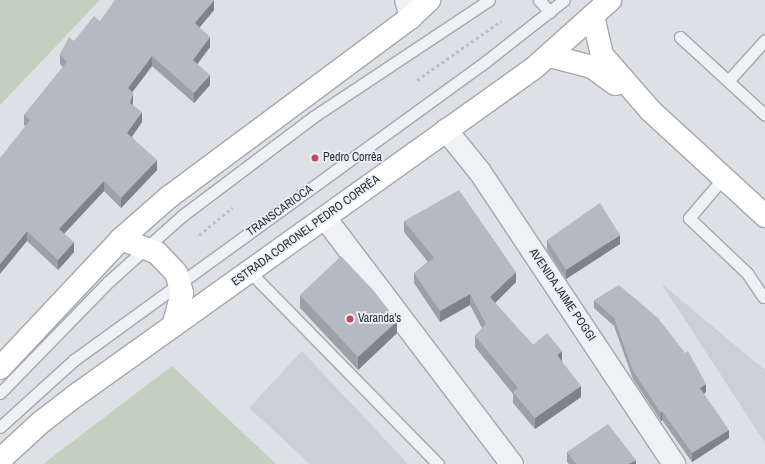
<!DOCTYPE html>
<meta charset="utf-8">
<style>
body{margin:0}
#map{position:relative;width:765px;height:464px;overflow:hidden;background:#dde1e6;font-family:"Archivo Narrow",sans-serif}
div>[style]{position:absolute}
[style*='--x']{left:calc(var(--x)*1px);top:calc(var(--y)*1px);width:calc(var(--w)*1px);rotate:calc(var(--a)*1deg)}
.built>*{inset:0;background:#cbd0d7}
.green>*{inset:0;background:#c3cfbf}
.path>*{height:2.5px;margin-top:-1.25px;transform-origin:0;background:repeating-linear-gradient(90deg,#bbbfc4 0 3px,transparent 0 6px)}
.roads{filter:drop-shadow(1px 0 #a3a8af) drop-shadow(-1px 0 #a3a8af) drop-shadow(0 1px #a3a8af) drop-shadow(0 -1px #a3a8af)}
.lane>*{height:11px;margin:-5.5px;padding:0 5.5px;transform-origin:5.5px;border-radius:5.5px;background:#eff1f4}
.street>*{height:22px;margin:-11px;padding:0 11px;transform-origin:11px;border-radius:11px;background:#eff1f4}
.secondary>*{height:22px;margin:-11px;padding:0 11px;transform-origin:11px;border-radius:11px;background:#fff}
.wall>*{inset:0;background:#9ca0a7}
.shaded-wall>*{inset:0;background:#7f8288}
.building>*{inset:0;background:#b5bac2}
.dots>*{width:11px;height:11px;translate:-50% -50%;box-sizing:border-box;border:2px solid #eceff4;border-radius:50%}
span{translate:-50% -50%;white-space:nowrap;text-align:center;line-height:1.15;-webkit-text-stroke:3.5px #eceff4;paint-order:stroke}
.poi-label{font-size:12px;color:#282f3b}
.left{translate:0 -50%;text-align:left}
.street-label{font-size:12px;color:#282f3b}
</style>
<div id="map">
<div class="built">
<i style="clip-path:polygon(661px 283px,765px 370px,765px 443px)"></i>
<i style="clip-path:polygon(302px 351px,408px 464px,310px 464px,249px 408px)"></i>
</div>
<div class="green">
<i style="clip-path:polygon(0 0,100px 0,0 105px)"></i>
<i style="clip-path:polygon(172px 366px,276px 464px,43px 464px)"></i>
</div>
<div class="path">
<i style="--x:417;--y:80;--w:103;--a:-35.1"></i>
<i style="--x:199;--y:235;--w:43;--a:-39.3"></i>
</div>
<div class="roads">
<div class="lane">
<i style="--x:539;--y:0;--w:16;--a:47"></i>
<i style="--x:680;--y:37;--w:115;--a:42.5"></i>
<i style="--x:728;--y:81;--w:55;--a:-47.9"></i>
<i style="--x:724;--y:177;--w:54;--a:130.5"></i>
<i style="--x:689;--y:218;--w:80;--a:43.5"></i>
<i style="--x:747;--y:273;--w:29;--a:56"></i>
<i style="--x:250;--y:272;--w:269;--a:45.6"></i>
<i style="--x:0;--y:393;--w:155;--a:-45.8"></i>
<i style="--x:108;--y:282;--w:101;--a:-41.8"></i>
<i style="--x:183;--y:215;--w:163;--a:-37"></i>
<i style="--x:313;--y:117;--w:211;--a:-33.6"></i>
<i style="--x:0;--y:427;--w:100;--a:-42.2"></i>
<i style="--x:74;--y:360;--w:508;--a:-35.94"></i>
<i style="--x:485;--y:62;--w:100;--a:-38.1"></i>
</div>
<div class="street">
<i style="--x:406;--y:0;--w:18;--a:74"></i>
<i style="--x:446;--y:130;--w:54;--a:51"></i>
<i style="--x:480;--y:172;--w:351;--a:56.4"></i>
<i style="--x:325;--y:218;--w:309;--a:52.8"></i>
</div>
<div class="secondary">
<i style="--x:593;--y:16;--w:40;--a:77"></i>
<i style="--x:602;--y:55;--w:74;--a:48.8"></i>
<i style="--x:651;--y:111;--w:155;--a:42.6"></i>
<i style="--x:550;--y:56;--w:43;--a:14.7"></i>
<i style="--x:592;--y:67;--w:29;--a:36"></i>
<i style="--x:121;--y:239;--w:39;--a:21"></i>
<i style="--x:157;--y:253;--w:28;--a:46"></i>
<i style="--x:176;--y:273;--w:21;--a:73"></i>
<i style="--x:182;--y:293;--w:34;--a:105"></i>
<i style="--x:0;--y:368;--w:177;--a:-46.8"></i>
<i style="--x:121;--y:239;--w:64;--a:-41.2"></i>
<i style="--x:169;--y:197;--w:302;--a:-36.6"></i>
<i style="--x:411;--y:17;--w:25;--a:-43"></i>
<i style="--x:0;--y:460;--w:54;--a:-42.8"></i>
<i style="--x:40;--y:423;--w:44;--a:-37.6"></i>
<i style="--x:75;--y:396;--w:564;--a:-35.55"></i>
<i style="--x:534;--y:68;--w:102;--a:-41.8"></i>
</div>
</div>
<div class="wall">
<i style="clip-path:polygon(214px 10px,199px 28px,210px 47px,197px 64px,210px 85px,194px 103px,152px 66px,132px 92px,133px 103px,133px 105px,142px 122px,132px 137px,157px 170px,121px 208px,104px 191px,64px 234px,74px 252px,58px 270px,27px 241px,25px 126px,24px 125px,24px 115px,63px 67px,60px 64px,60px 54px,74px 41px,100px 21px)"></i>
<i style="clip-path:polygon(404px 221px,516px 282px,495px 303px,533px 345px,562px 362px,581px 397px,535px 429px,513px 403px,513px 394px,475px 347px,475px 336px,482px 328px,470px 305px,440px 322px,414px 283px,414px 273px,428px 262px,404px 232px)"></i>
<i style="clip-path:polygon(547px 240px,620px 244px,566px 279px,547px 250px)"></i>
<i style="clip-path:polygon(300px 295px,397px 333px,358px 370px,300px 308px)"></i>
<i style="clip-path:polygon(594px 300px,706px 392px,704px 394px,729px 438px,692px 462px,662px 420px,661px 421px,633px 379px,614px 326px,594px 308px)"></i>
<i style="clip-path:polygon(567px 452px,636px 464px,569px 464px,567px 462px)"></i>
</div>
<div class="shaded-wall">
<i style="clip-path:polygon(214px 0,214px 10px,195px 33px,195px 23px)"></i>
<i style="clip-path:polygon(210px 37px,210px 47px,193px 70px,193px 60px)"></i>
<i style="clip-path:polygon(152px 56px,152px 66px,128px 98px,128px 88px)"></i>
<i style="clip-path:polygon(210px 75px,210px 85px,194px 103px,194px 93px)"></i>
<i style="clip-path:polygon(133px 93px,133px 103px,130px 113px,130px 103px)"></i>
<i style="clip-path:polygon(142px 112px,142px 122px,127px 143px,127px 133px)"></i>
<i style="clip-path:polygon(157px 160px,157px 170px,121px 208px,121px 198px)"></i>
<i style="clip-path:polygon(104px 181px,104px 191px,59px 239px,59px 229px)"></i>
<i style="clip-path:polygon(27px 231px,27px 241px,0 274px,0 264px)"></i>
<i style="clip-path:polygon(620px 235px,620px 244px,566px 279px,566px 270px)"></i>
<i style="clip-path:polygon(74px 242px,74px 252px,58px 270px,58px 260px)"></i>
<i style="clip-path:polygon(516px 272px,516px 282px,490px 308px,490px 297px)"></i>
<i style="clip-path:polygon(470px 294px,470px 305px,440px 322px,440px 311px)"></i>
<i style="clip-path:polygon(397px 321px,397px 333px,358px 370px,358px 357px)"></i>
<i style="clip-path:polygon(562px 351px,562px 362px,557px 366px,557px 355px)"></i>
<i style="clip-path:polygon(706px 384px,706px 392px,700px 396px,700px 388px)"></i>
<i style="clip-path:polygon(581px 386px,581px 397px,535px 429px,535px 418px)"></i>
<i style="clip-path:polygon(662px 411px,662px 420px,661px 421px,661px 413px)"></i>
<i style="clip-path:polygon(729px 430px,729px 438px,692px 462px,692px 453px)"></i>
<i style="clip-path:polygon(636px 460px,636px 464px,629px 464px)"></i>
</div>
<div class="building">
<i style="clip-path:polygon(115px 0,214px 0,195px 23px,210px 37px,193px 60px,210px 75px,194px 93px,152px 56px,128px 88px,133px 93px,130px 103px,142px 112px,127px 133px,157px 160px,121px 198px,104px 181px,59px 229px,74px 242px,58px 260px,27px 231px,0 264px,0 158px,30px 120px,24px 115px,67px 62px,60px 54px,69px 37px,74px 41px,94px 16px,100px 21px)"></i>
<i style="clip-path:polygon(459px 190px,516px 272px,490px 297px,533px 345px,547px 333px,562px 351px,557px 355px,581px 386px,535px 418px,513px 392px,518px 388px,475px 336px,486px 324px,470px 294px,440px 311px,414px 273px,434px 258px,404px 221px)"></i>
<i style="clip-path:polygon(600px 203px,620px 235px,566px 270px,547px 240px)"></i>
<i style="clip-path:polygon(341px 256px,374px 291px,397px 321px,358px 357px,300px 295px)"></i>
<i style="clip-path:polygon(619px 285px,658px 318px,685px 353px,688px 351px,706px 384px,700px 388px,729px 430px,692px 453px,662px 411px,661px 413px,633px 371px,614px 318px,594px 300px)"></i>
<i style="clip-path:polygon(608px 424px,636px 460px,629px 464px,576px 464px,567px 452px)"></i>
</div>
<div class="dots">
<i style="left:315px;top:158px;background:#c24b5e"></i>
<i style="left:350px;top:319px;background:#c24b5e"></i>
</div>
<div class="poi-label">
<span class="left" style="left:323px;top:158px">Pedro Corrêa</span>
<span class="left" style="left:358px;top:319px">Varanda's</span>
</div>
<div class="street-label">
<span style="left:280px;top:211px;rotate:-36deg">TRANSCARIOCA</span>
<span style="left:306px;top:231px;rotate:-36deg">ESTRADA CORONEL PEDRO CORRÊA</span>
<span style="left:562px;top:295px;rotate:56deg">AVENIDA JAIME POGGI</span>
</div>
</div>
